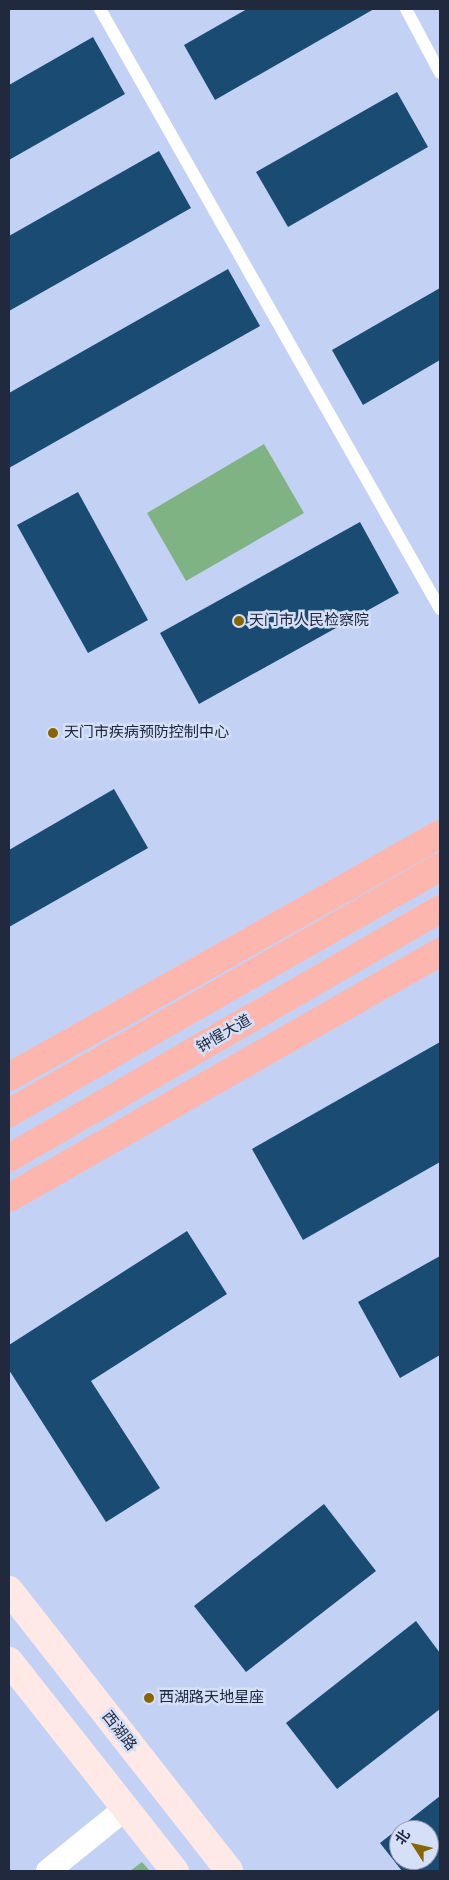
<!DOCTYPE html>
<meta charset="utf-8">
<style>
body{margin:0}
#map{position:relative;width:449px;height:1880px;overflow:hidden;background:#c3d2f4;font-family:"Work Sans","Noto Sans SC",sans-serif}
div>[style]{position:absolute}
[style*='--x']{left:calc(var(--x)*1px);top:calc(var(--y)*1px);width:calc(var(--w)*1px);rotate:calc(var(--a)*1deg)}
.green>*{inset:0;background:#80b384}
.building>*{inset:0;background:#1a4b72}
.lane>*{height:12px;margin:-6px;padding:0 6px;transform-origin:6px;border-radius:6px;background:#fff}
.street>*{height:24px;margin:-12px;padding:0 12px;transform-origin:12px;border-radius:12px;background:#fff}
.secondary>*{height:28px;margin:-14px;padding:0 14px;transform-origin:14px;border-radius:14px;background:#fee9e6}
.highway>*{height:28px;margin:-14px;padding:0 14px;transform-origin:14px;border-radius:14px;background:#fcb6ad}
.dots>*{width:14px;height:14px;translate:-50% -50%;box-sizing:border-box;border:2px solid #d5dff7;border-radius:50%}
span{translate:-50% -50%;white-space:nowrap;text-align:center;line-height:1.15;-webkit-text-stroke:5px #d5dff7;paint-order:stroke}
.poi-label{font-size:15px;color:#20293e}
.left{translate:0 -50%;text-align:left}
.street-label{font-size:15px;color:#20293e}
.frame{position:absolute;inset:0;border:10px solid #20293e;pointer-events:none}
.north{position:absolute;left:389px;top:1820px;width:50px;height:50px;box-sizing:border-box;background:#d5dff7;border:1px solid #8d96ad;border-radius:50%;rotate:305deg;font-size:14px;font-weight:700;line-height:20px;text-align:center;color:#20293e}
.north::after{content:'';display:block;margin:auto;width:18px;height:22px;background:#876601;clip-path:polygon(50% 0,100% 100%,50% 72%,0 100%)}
</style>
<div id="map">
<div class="green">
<i style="clip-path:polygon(264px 444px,304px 513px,186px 581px,147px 513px)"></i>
<i style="clip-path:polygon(142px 1862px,150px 1871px,130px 1871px)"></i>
</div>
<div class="building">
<i style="clip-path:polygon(247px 9px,374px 9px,215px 100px,184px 45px)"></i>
<i style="clip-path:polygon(93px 37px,125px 94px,9px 160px,9px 85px)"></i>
<i style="clip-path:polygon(397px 92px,428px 147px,288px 227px,256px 172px)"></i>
<i style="clip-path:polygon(159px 151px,191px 208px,9px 311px,9px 236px)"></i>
<i style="clip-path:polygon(228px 269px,260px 326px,9px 468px,9px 393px)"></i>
<i style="clip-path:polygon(440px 288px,440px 360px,363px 405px,332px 350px)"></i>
<i style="clip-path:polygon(78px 492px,148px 620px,88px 653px,17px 525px)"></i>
<i style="clip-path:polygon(360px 522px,399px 593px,199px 704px,160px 633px)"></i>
<i style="clip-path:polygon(114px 789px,148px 848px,9px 927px,9px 850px)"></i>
<i style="clip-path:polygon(440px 1042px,440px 1162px,303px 1240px,252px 1149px)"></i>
<i style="clip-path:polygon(187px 1231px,227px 1294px,91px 1381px,160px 1488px,106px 1522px,9px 1370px,9px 1345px)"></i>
<i style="clip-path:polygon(440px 1256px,440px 1355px,400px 1378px,358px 1302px)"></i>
<i style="clip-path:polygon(324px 1504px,376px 1571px,246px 1672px,194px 1606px)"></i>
<i style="clip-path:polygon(416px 1621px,440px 1653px,440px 1709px,337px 1789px,286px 1723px)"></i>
<i style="clip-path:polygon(evenodd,440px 1796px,440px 1871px,402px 1871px,380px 1843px,440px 1796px,399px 1830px,429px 1830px,429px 1860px,399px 1860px,399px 1830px)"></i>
</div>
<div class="lane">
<i style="--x:100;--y:9;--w:690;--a:60.46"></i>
<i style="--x:406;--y:9;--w:72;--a:62"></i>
</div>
<div class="street">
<i style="--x:48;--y:1871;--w:100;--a:-38.9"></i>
</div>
<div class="secondary">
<i style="--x:9;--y:1590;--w:357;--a:51.9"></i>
<i style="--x:9;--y:1661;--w:268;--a:51.7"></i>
</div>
<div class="highway">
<i style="--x:9;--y:1077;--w:495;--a:-29.4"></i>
<i style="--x:9;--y:1113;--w:496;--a:-29.7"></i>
<i style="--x:9;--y:1158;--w:498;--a:-30"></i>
<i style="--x:9;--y:1198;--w:496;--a:-29.7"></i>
</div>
<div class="dots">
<i style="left:239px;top:621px;background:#876601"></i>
<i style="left:53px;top:733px;background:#876601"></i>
<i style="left:149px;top:1698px;background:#876601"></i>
</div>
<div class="poi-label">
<span class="left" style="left:249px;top:621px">天门市人民检察院</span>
<span class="left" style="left:64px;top:733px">天门市疾病预防控制中心</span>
<span class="left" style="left:159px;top:1698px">西湖路天地星座</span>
</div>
<div class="street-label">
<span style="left:224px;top:1034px;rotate:-30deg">钟惺大道</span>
<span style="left:119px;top:1731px;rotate:52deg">西湖路</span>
</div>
<div class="frame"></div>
<div class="north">北</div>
</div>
